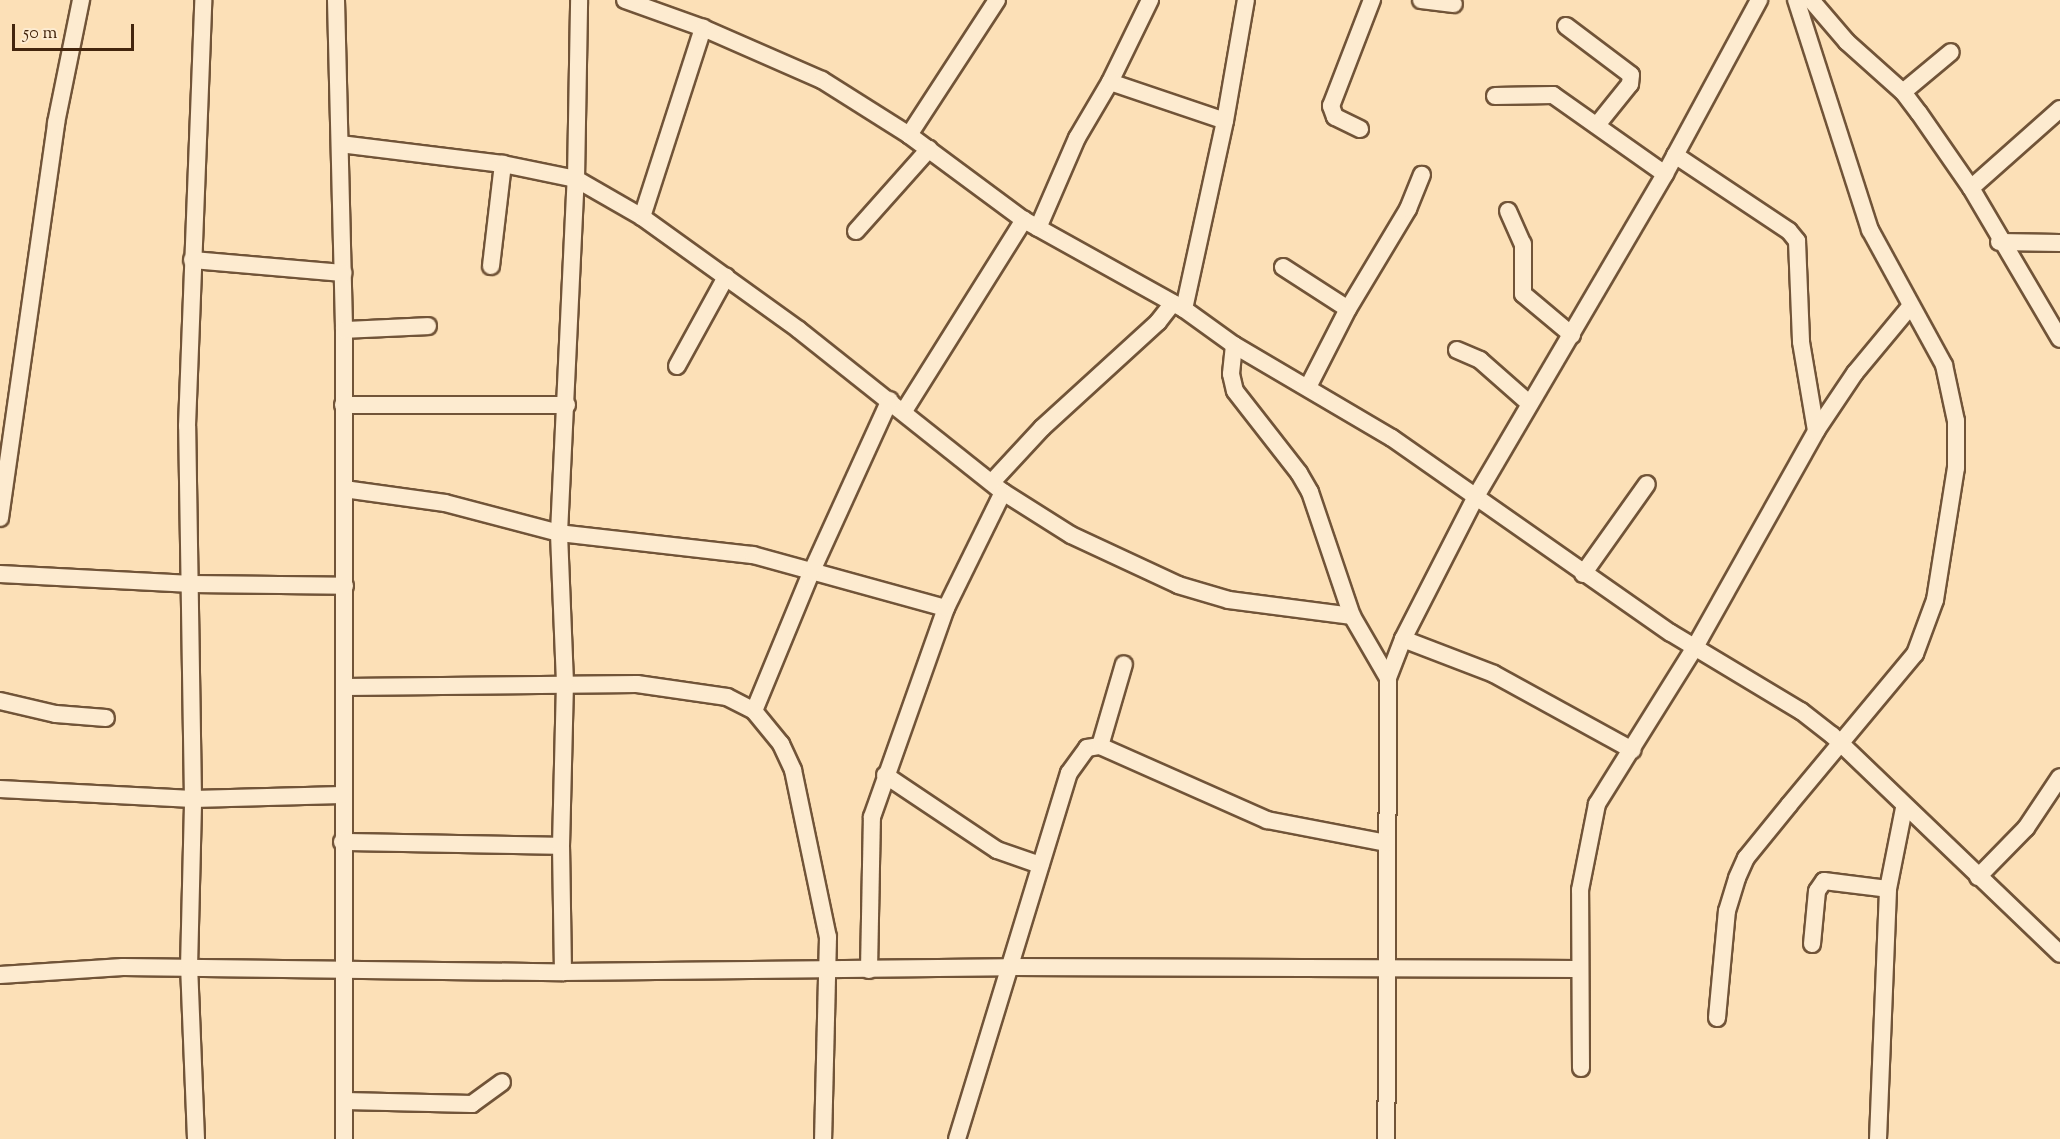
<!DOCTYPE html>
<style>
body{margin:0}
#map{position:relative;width:2060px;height:1139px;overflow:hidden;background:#fce0b7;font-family:"Sorts Mill Goudy",serif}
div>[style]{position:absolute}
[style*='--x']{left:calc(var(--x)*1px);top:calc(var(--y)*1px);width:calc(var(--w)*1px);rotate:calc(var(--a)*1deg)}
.roads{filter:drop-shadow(2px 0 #715438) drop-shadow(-2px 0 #715438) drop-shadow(0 2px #715438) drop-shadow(0 -2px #715438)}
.minor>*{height:16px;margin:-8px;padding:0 8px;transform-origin:8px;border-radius:8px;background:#fdebd0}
span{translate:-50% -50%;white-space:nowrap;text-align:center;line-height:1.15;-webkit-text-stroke:6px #fdebd0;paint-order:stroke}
.scale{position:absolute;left:12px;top:24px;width:122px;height:27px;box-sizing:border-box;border:3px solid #43250d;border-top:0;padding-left:8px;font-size:18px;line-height:21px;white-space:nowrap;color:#43250d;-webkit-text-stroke:4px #fdebd0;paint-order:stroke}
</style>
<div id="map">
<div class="roads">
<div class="minor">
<i style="--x:336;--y:0;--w:330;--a:88.6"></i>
<i style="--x:344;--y:330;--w:809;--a:90"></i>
<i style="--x:625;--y:0;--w:83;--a:19.7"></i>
<i style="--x:703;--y:28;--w:130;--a:23.6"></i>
<i style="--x:822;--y:80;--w:103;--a:32.3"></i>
<i style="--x:909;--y:135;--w:143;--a:36.5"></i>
<i style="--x:1024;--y:220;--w:183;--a:29.1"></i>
<i style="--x:1184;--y:309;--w:62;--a:35.8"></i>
<i style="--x:1234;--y:345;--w:183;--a:30.5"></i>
<i style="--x:1392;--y:438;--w:340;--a:35"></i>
<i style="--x:1671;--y:633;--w:152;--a:31"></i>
<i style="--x:1801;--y:711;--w:39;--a:38"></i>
<i style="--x:1832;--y:735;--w:316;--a:43.8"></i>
<i style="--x:1150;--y:0;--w:91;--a:116"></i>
<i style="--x:1110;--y:82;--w:121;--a:18.7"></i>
<i style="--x:1421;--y:0;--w:33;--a:7"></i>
<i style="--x:1811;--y:0;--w:55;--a:49.4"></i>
<i style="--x:1847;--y:42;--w:75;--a:41.8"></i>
<i style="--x:1903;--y:92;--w:26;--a:53"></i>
<i style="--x:1919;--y:113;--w:91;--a:55.3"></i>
<i style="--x:1971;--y:188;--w:175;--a:59.5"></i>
<i style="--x:1566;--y:26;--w:81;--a:37"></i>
<i style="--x:1631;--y:75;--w:9;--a:96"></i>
<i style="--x:1630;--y:84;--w:53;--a:128.8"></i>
<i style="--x:1903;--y:92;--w:62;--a:-39.8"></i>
<i style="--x:1495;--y:96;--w:58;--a:-1"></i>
<i style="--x:1553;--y:95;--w:137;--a:35.2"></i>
<i style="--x:1360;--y:129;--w:28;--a:-154"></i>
<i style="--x:1335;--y:117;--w:12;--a:-110"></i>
<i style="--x:1331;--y:106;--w:114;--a:-68.9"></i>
<i style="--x:909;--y:135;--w:161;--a:-56.9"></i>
<i style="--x:340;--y:144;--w:164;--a:7"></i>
<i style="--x:503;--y:164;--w:75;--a:11.6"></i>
<i style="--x:576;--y:179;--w:76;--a:29.9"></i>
<i style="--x:642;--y:217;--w:193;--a:35.7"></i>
<i style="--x:799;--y:330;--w:260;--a:38.5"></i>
<i style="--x:1003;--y:492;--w:80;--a:32.3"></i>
<i style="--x:1071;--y:535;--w:118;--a:25"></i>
<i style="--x:1178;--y:585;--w:53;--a:16.4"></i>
<i style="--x:1229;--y:600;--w:124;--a:7.4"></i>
<i style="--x:1675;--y:155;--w:137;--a:33.7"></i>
<i style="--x:1789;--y:231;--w:13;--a:51"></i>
<i style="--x:1797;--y:241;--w:101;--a:87.7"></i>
<i style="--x:1801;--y:342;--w:90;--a:80.4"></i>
<i style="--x:1971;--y:188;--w:119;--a:-41.6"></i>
<i style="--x:1508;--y:211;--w:36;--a:66"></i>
<i style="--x:1523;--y:244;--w:50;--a:90"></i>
<i style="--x:1523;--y:294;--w:64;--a:39.9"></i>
<i style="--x:642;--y:217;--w:199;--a:-72.1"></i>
<i style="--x:1038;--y:228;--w:98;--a:-66.6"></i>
<i style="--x:1077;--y:138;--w:65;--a:-59.5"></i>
<i style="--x:856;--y:231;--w:110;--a:-48.3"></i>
<i style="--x:1999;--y:242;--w:61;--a:0.9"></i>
<i style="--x:192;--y:260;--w:152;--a:4.9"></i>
<i style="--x:491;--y:266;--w:103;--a:-83.3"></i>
<i style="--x:1283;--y:267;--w:77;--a:32.9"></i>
<i style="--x:1184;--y:309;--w:192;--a:-77.7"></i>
<i style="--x:1225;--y:121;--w:123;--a:-80.2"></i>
<i style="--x:344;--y:330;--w:84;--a:-2.7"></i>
<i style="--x:1234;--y:345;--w:29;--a:96"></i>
<i style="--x:1231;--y:374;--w:17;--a:77"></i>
<i style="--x:1235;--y:391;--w:104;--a:52"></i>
<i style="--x:1299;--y:473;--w:22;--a:60"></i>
<i style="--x:1310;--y:492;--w:131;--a:71.3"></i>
<i style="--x:1352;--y:616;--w:72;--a:59.9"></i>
<i style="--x:1388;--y:678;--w:461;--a:90.2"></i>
<i style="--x:1457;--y:350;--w:25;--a:23"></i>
<i style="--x:1480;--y:360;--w:65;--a:41.3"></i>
<i style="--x:677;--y:366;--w:102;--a:-61.2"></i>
<i style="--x:1308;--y:387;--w:88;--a:-62.9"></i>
<i style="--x:1348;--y:309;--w:117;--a:-59"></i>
<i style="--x:1408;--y:209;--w:37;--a:-68"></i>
<i style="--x:343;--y:405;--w:224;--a:0"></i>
<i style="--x:904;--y:411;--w:226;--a:-57.9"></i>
<i style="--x:992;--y:482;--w:74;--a:-47.2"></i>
<i style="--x:1042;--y:428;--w:157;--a:-42.4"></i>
<i style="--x:1158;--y:322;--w:24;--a:-52"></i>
<i style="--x:344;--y:489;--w:102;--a:7.9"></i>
<i style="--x:445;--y:503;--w:118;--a:14.7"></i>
<i style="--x:559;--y:533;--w:195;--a:6.5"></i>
<i style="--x:753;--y:555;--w:200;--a:15.4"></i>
<i style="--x:0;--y:518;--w:399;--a:-81.9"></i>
<i style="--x:56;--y:123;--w:126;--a:-78.5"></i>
<i style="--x:0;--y:574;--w:192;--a:3"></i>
<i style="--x:192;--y:584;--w:153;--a:0.7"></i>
<i style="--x:1583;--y:574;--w:110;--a:-54.6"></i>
<i style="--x:1403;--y:639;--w:97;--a:21"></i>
<i style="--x:1494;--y:674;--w:158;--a:28.8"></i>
<i style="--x:1388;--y:678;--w:42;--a:-69"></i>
<i style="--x:1403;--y:639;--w:158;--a:-62.9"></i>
<i style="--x:1475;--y:498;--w:376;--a:-59.6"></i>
<i style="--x:1665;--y:174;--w:198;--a:-61.6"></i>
<i style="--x:345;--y:687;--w:292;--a:-0.6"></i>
<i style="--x:637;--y:684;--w:91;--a:8.2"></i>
<i style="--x:727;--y:697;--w:30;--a:27"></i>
<i style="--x:754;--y:711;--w:43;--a:50.7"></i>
<i style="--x:781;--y:744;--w:29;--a:65"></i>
<i style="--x:793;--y:770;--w:171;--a:78.2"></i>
<i style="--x:828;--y:937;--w:202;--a:91.4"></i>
<i style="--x:0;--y:701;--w:57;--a:13.1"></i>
<i style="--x:56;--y:714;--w:50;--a:4.6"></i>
<i style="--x:754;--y:711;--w:149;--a:-67.6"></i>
<i style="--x:811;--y:573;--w:190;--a:-65.5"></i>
<i style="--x:1100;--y:746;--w:85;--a:-73.7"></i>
<i style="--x:885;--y:775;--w:135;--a:33.8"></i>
<i style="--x:997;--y:850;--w:46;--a:19.2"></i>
<i style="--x:0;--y:789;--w:193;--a:3"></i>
<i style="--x:193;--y:799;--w:149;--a:-1.5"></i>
<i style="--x:342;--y:842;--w:219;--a:1"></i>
<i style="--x:1978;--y:877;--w:69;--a:-45.6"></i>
<i style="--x:2026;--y:828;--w:61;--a:-56.3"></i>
<i style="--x:1812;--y:944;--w:53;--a:-84.6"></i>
<i style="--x:1817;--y:891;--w:12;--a:-55"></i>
<i style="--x:1824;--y:881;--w:64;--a:7.1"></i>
<i style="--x:869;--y:970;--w:153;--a:-88.9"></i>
<i style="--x:872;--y:817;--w:222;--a:-70.5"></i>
<i style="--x:946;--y:608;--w:129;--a:-63.8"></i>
<i style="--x:563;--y:972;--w:126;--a:-90.9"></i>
<i style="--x:561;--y:846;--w:163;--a:-88.6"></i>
<i style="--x:565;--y:683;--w:150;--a:-92.3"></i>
<i style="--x:559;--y:533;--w:354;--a:-87.3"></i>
<i style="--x:576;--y:179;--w:179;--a:-89"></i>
<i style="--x:0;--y:975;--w:123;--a:-3.7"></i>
<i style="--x:123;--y:967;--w:440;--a:0.7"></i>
<i style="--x:563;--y:972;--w:445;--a:-0.6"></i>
<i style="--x:1008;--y:967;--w:570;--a:0.2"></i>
<i style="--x:1717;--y:1018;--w:107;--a:-84.7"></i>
<i style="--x:1727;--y:911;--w:34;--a:-73"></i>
<i style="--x:1737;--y:878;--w:22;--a:-66"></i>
<i style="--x:1746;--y:858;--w:68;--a:-50.9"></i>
<i style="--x:1789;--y:805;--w:197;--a:-50.2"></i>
<i style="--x:1915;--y:654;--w:58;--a:-69.7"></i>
<i style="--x:1935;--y:600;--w:134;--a:-81"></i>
<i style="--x:1956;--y:468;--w:47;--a:-90"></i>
<i style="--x:1956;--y:421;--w:57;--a:-102.1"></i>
<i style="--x:1944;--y:365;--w:154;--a:-118.7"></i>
<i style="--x:1870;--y:230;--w:242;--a:-107.8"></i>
<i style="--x:1581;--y:1068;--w:178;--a:-90.3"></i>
<i style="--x:1580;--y:890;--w:88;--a:-78.8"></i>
<i style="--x:1597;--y:804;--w:185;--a:-58"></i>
<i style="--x:1695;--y:647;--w:248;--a:-60.7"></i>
<i style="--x:1816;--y:431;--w:70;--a:-56.1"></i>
<i style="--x:1855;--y:373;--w:85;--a:-50.3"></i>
<i style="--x:345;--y:1101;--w:127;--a:1.4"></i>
<i style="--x:472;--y:1104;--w:37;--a:-36"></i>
<i style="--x:196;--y:1139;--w:171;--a:-92.3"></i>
<i style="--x:189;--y:968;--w:169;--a:-88.6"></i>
<i style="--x:193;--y:799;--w:373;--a:-90.9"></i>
<i style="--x:187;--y:426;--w:426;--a:-87.8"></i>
<i style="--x:957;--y:1139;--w:383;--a:-73"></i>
<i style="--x:1069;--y:773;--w:31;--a:-54"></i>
<i style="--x:1087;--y:748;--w:13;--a:-9"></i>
<i style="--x:1100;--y:746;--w:183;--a:23.9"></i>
<i style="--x:1267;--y:820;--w:121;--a:10.9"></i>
<i style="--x:1878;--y:1139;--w:250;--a:-87.7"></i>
<i style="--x:1888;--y:889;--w:83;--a:-78.8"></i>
</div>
</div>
<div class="scale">50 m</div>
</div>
